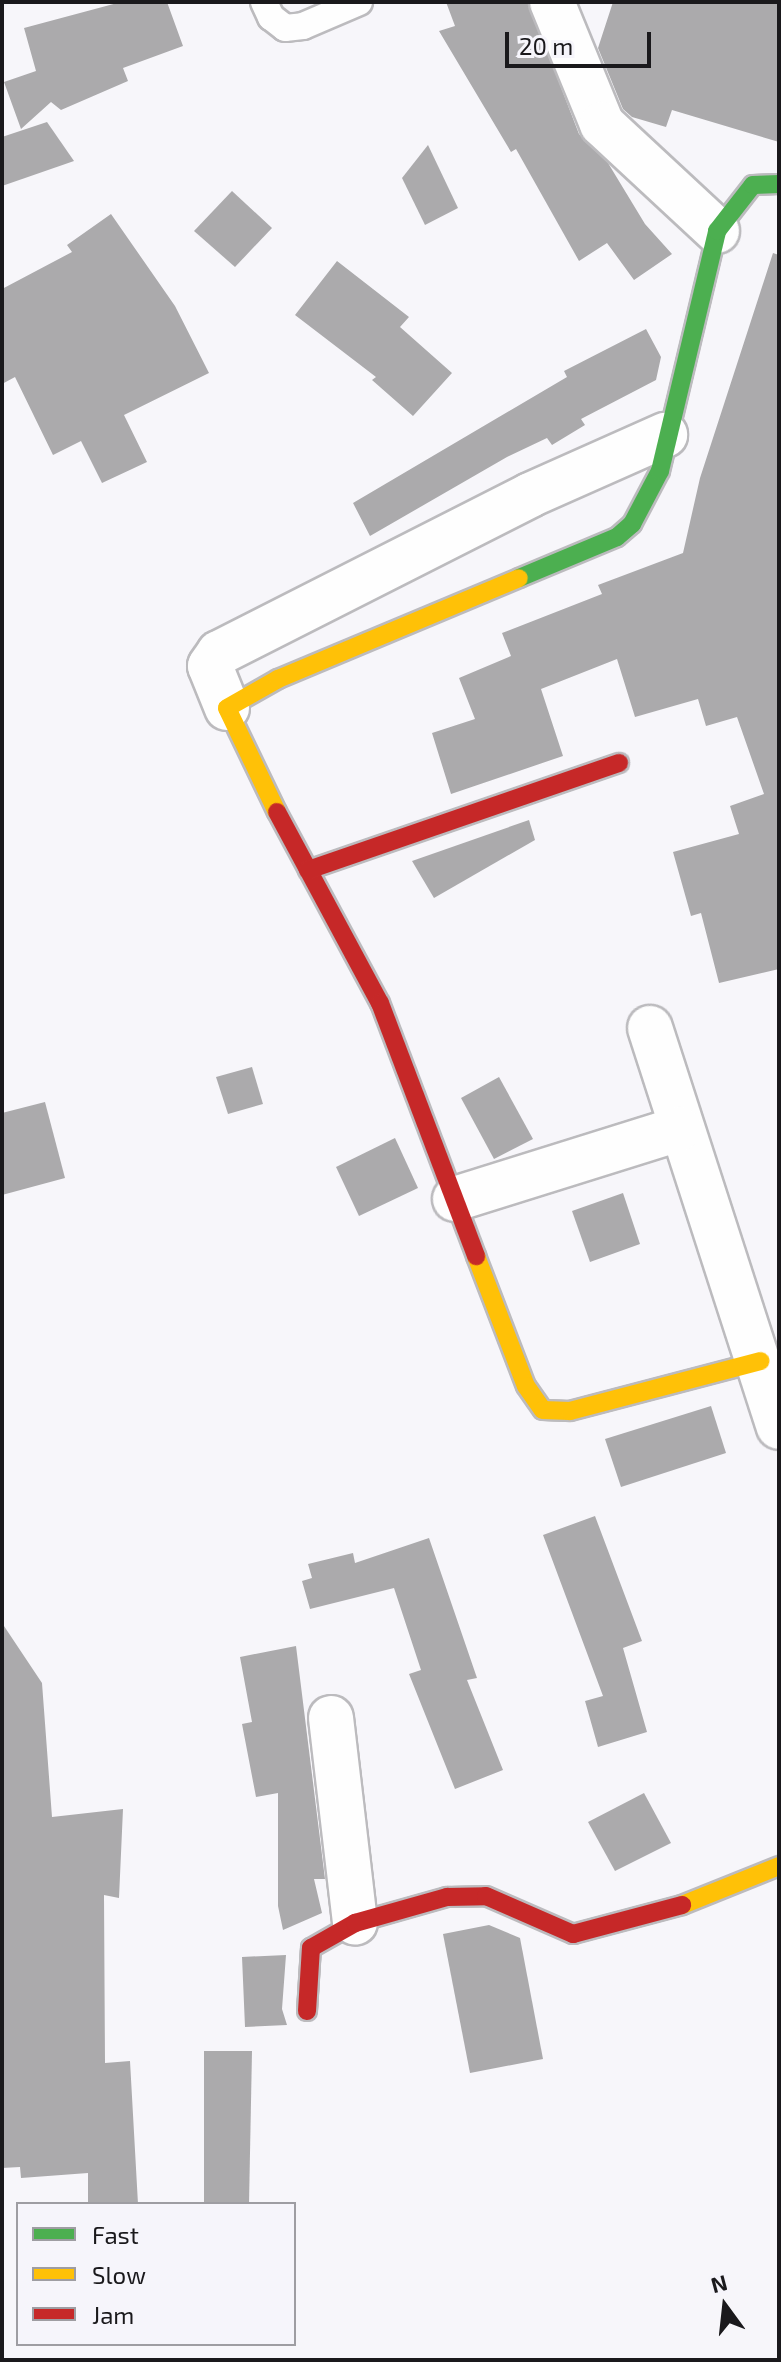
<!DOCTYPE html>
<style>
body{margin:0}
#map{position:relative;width:781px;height:2362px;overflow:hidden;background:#f7f6fa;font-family:"Exo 2",sans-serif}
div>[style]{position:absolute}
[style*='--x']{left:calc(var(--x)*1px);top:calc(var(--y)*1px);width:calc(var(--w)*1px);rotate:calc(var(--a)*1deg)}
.building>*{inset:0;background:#abaaac}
.roads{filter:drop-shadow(2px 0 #bcbbbe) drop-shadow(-2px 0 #bcbbbe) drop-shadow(0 2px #bcbbbe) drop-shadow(0 -2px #bcbbbe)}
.lane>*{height:26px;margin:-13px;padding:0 13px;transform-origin:13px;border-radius:13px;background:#fefefe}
.street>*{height:44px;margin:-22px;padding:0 22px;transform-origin:22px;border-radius:22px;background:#fefefe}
.fast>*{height:18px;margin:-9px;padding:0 9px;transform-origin:9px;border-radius:9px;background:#4caf50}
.slow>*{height:18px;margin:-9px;padding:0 9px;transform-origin:9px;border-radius:9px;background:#ffc107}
.jam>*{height:18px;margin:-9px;padding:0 9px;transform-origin:9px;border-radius:9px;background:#c62828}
span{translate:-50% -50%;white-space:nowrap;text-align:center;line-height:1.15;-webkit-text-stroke:8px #f6f5fb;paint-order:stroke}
.frame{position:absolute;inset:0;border:4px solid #1a191c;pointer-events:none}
.legend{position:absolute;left:16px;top:2202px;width:280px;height:144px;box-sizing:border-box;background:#f6f5fb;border:2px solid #9e9da2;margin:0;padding:10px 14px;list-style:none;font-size:24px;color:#1a191c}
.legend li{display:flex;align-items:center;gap:16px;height:40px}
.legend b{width:40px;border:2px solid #9e9da2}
.north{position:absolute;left:685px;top:2266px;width:80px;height:80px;-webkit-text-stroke:6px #f6f5fb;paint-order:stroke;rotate:345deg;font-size:22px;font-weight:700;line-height:32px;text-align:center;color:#1a191c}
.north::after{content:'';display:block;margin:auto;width:28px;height:36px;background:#1a191c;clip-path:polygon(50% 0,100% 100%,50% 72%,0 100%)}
.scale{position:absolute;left:505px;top:32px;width:146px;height:36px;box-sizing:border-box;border:4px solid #1a191c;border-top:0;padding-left:10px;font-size:24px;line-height:28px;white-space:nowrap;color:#1a191c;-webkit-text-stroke:6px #f6f5fb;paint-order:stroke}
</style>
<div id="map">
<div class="building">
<i style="clip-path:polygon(121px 2px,167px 2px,183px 46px,123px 68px,128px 81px,61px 110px,51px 102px,21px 129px,4px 82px,36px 71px,24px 28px)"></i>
<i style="clip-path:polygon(446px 2px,528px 2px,579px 134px,608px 163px,645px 224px,672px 254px,634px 280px,607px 243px,579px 261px,516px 149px,511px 152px,439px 31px,455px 26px)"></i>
<i style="clip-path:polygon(613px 2px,779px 2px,779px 142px,672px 110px,666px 127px,632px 117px,623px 109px,598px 48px)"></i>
<i style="clip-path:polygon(47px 122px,74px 161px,2px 186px,2px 137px)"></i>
<i style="clip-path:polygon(428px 145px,458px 208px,425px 225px,402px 178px)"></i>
<i style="clip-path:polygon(232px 191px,272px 228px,235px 267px,194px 231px)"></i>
<i style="clip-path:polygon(111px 214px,175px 306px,209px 373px,124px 415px,147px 462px,102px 483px,81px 441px,53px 455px,15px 377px,2px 384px,2px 289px,72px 252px,67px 245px)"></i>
<i style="clip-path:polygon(773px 253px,779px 255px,779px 969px,719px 983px,701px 913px,691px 916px,673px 852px,739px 834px,730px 806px,764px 794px,737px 717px,706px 726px,698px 699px,635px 717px,617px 659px,541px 689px,563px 756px,451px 794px,432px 733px,475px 719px,459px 678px,511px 656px,502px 633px,602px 594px,598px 585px,683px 553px,700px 478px)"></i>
<i style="clip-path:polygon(337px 261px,409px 317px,400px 327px,452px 373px,413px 416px,372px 380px,376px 377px,295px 315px)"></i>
<i style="clip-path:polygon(646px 329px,661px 357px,656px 380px,581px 419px,585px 425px,552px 445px,547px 438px,507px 457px,370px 536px,353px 503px,567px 377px,564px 371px)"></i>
<i style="clip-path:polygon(529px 820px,535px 840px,434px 898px,412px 861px)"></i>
<i style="clip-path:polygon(252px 1067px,263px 1104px,228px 1114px,216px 1077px)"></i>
<i style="clip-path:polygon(499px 1077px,533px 1139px,494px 1159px,461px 1098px)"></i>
<i style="clip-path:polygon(45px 1102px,65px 1178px,2px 1195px,2px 1113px)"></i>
<i style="clip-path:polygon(395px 1138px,418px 1188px,359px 1216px,336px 1167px)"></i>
<i style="clip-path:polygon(623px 1193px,640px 1244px,590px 1262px,572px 1211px)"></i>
<i style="clip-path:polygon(711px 1406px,726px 1453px,621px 1487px,605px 1439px)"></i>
<i style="clip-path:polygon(595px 1516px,642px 1641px,623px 1648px,647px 1732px,598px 1747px,585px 1701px,603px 1696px,543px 1535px)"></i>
<i style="clip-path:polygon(429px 1538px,477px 1678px,467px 1680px,503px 1770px,455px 1789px,409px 1674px,421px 1670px,394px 1588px,310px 1609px,302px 1581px,312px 1578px,308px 1564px,353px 1553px,355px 1563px)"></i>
<i style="clip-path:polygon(2px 1623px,42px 1683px,52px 1817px,123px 1809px,119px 1898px,104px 1895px,105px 2063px,130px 2061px,138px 2204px,88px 2204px,88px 2173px,21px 2178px,20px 2167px,2px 2168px)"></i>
<i style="clip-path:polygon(296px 1646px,325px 1879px,314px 1879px,322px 1913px,283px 1930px,278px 1906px,278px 1793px,256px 1797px,242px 1724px,252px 1722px,240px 1657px)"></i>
<i style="clip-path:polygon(644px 1793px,671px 1843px,615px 1871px,588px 1822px)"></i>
<i style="clip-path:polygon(489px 1925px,520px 1938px,543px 2059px,470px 2073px,443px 1934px)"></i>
<i style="clip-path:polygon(286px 1955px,282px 2009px,287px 2025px,245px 2027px,242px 1957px)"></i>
<i style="clip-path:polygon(204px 2051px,252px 2051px,249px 2204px,204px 2204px)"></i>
</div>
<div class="roads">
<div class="lane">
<i style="--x:264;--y:2;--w:17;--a:65"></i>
<i style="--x:271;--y:17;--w:18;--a:38"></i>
<i style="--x:285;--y:28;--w:18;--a:-6"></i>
<i style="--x:303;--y:26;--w:61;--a:-23.2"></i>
</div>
<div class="street">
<i style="--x:552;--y:2;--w:132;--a:67.7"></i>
<i style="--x:602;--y:124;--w:157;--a:42.9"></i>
<i style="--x:227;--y:708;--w:45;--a:-112"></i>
<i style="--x:210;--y:666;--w:16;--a:-55"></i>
<i style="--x:219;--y:653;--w:349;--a:-26.9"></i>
<i style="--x:530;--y:495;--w:148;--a:-24"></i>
<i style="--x:650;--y:1028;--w:419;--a:72.1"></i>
<i style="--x:455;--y:1199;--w:235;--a:-17.4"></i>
<i style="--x:331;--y:1718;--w:206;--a:83.3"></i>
</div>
<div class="fast">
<i style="--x:519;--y:578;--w:106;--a:-22.7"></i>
<i style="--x:617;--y:537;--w:20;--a:-41"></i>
<i style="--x:632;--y:524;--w:60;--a:-62.2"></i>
<i style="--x:660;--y:471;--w:247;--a:-76.6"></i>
<i style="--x:717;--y:231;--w:58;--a:-52"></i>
<i style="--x:753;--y:185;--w:26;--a:-2"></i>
</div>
<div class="slow">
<i style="--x:277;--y:812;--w:115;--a:-115.7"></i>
<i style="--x:227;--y:708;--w:59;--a:-29.6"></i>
<i style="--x:278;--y:679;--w:261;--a:-22.7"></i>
<i style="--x:476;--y:1256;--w:139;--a:69"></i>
<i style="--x:526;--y:1386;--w:29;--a:55"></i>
<i style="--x:543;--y:1410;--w:27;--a:2"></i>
<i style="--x:570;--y:1411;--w:197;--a:-14.7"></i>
<i style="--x:682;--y:1905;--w:105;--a:-21.9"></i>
</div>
<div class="jam">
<i style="--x:277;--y:812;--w:217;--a:61.7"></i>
<i style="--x:380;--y:1003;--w:271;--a:69.2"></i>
<i style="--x:308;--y:870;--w:329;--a:-19"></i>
<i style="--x:307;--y:2011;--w:63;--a:-86.4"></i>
<i style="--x:311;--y:1948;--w:51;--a:-29.6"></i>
<i style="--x:355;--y:1923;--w:96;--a:-15.8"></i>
<i style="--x:447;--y:1897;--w:39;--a:-1"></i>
<i style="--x:486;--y:1896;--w:95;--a:23.6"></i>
<i style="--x:573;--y:1934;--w:113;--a:-14.9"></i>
</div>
</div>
<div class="frame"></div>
<ul class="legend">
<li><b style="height:10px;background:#4caf50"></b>Fast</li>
<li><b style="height:10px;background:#ffc107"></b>Slow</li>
<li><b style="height:10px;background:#c62828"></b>Jam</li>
</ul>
<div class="north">N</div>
<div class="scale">20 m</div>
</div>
